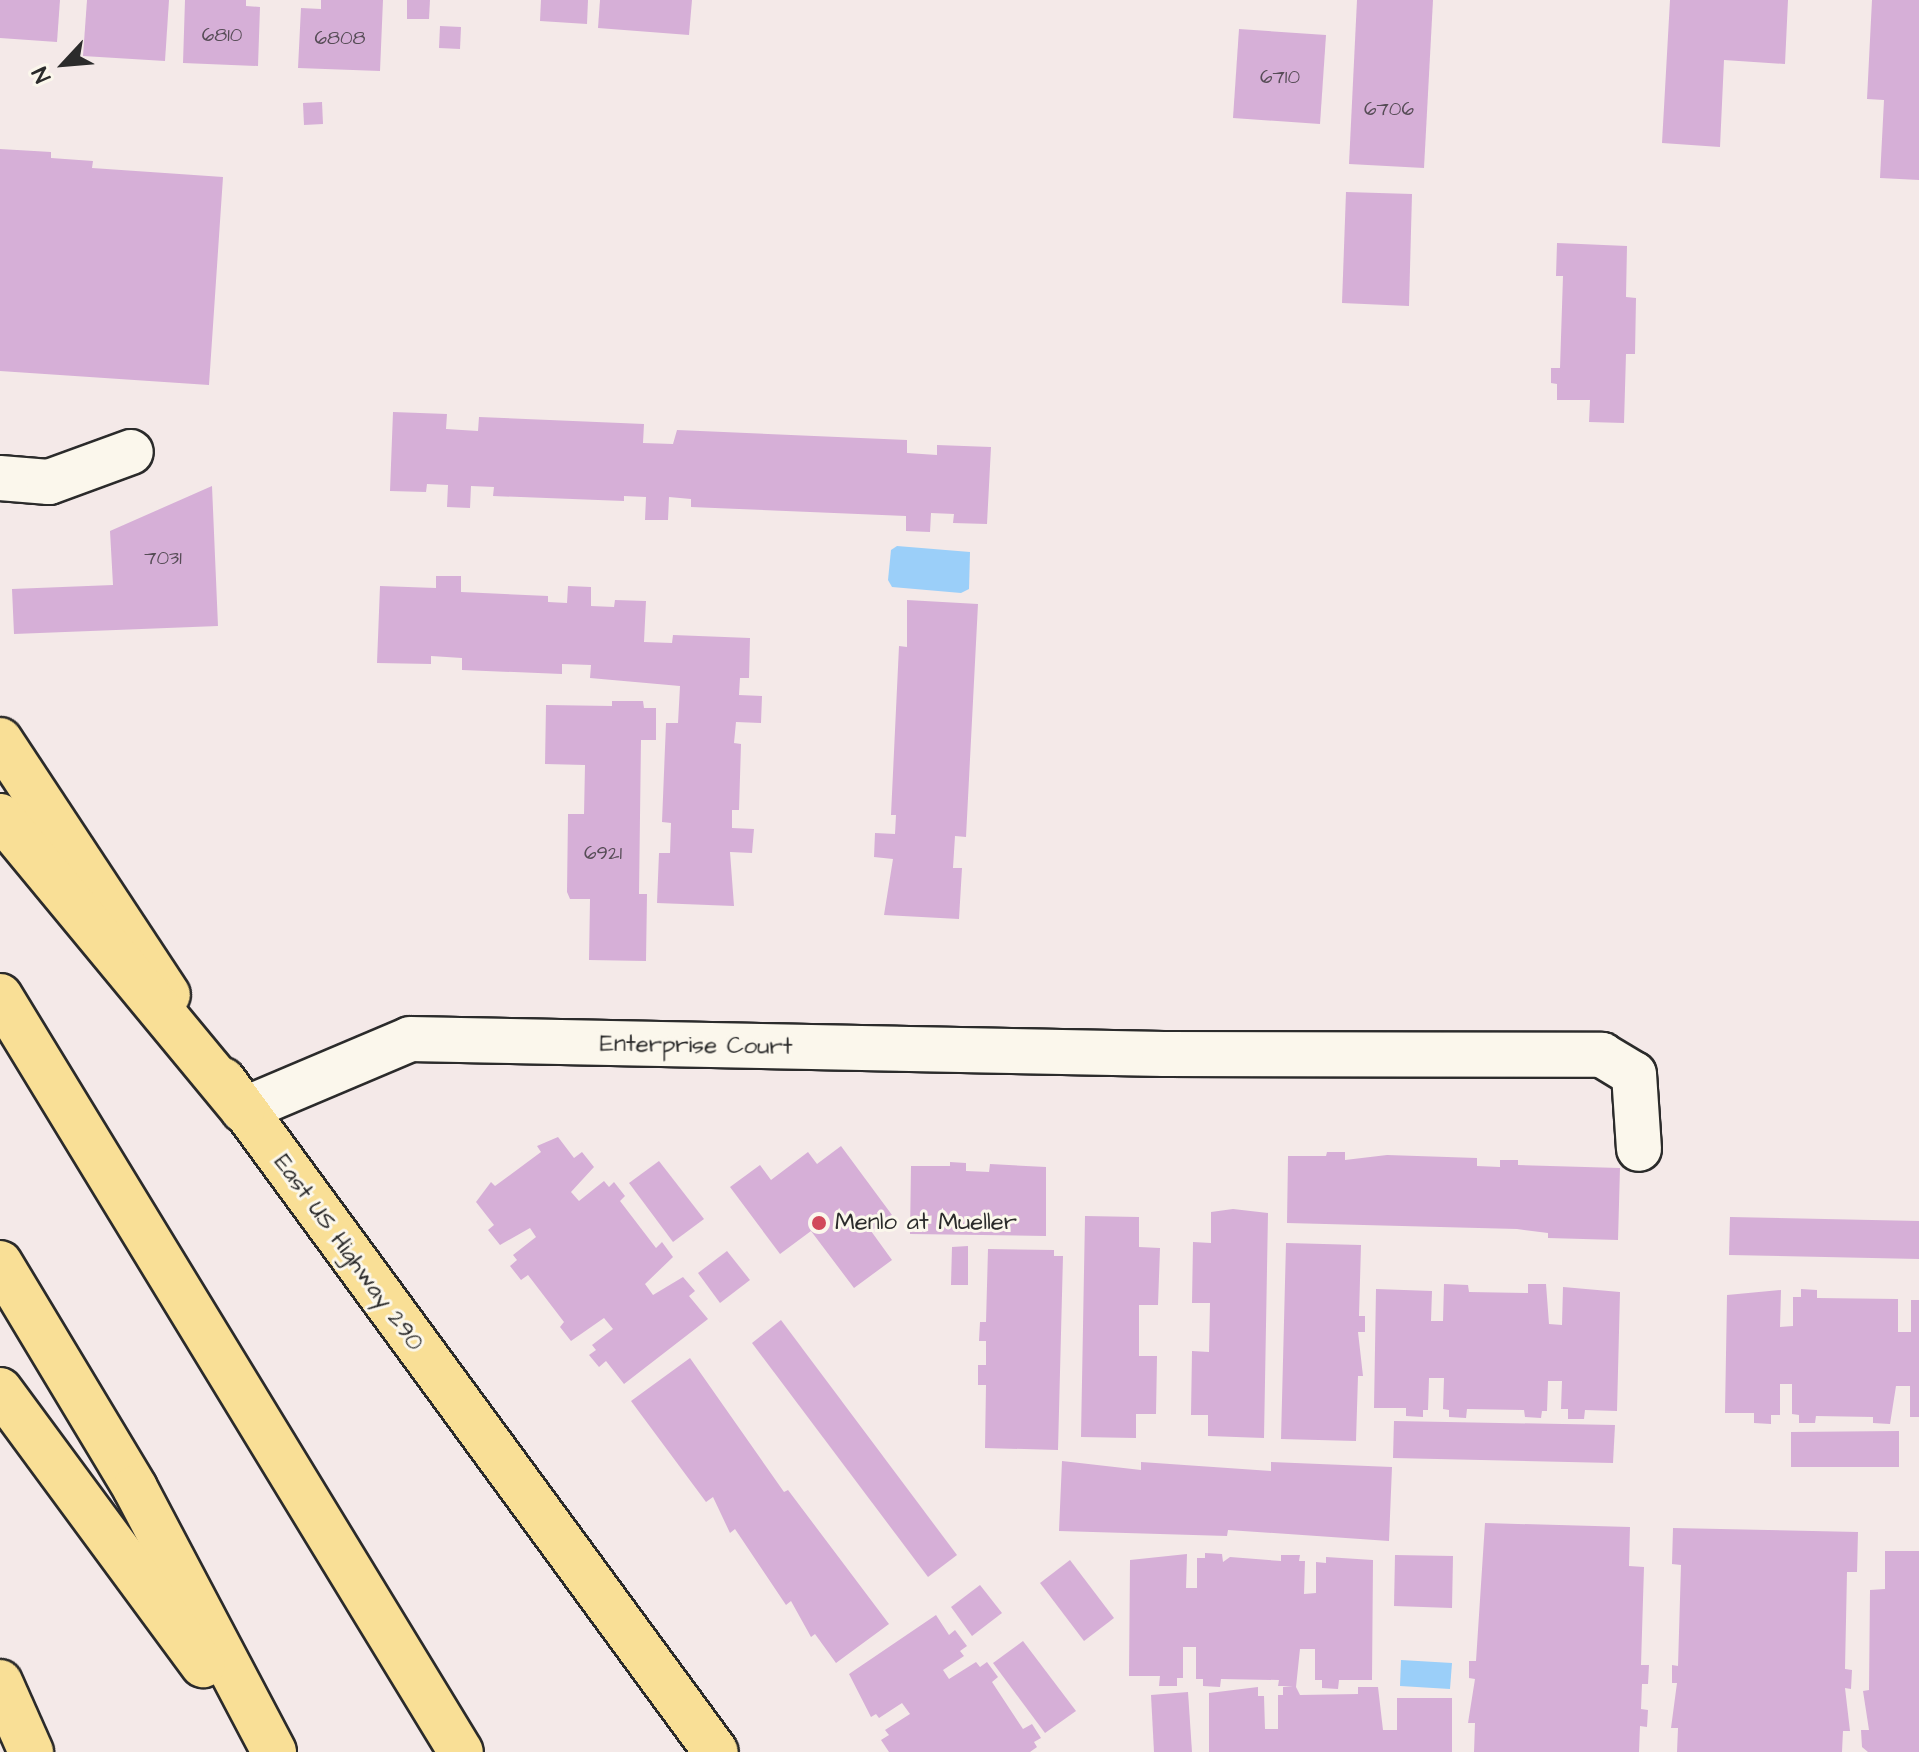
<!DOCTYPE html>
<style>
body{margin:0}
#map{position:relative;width:1919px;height:1752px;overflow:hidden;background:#f4e9e8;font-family:"Architects Daughter",sans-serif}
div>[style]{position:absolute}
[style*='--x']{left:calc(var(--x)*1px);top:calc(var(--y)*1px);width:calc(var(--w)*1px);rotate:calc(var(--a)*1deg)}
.water>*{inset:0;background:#9bcff9}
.building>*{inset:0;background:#d6afd7}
.roads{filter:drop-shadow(2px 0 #2b2b2b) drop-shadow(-2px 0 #2b2b2b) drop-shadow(0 2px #2b2b2b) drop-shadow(0 -2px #2b2b2b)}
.minor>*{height:44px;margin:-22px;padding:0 22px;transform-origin:22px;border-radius:22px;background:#fbf7ec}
.major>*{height:44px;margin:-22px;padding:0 22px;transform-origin:22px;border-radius:22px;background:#f9df96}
.highway>*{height:44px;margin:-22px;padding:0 22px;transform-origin:22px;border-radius:22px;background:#f9df96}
.dots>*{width:22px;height:22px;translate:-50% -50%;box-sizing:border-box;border:4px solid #fbf7ec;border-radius:50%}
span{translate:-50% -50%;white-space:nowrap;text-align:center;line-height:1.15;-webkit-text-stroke:6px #fbf7ec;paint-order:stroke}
.number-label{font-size:20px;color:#564c56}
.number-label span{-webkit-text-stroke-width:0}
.street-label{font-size:24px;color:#2b2b2b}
.poi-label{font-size:24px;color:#2b2b2b}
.left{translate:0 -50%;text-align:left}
.north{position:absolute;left:24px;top:24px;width:80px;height:80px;-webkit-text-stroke:6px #fbf7ec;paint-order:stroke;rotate:244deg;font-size:22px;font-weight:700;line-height:32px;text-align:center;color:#2b2b2b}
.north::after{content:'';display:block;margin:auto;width:28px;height:36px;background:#2b2b2b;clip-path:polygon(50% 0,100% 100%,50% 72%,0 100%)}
</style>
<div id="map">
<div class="water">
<i style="clip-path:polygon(897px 546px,970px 552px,969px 589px,961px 593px,892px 587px,888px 580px,891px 550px)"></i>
<i style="clip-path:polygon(1401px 1660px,1452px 1663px,1450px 1689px,1400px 1686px)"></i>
</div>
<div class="building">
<i style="clip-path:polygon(0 0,60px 0,57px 42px,0 38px)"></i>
<i style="clip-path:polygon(87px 0,169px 0,165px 61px,83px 56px)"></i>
<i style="clip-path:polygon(185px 0,246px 0,246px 6px,260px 7px,258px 66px,183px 63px)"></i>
<i style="clip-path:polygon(321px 0,383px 0,380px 71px,298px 68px,301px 8px,321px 9px)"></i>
<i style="clip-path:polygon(407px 0,430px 0,429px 19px,407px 19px)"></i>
<i style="clip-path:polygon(541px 0,588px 0,587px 24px,540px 21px)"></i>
<i style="clip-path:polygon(600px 0,692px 0,689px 35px,598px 28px)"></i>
<i style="clip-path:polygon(1357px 0,1433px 0,1424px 168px,1349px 164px)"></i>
<i style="clip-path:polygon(1670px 0,1788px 0,1785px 64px,1724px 60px,1720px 147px,1662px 143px)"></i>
<i style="clip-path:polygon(1872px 0,1919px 0,1919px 180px,1880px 178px,1884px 100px,1867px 99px)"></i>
<i style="clip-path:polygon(440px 26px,461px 27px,460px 49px,439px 48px)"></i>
<i style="clip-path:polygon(1239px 29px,1326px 35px,1320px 124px,1233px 118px)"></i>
<i style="clip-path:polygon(322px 102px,323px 124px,304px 125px,303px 103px)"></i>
<i style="clip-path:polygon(0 149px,51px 152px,51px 158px,93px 161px,92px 168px,223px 177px,209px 385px,0 371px)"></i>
<i style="clip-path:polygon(1346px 192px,1412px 194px,1409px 306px,1342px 303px)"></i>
<i style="clip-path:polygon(1557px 243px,1627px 246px,1626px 297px,1636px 298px,1635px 354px,1626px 354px,1624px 423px,1589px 422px,1590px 400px,1557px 400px,1557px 384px,1551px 383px,1551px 368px,1560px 368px,1563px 276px,1556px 276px)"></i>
<i style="clip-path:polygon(393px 412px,447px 414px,446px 429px,478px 431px,479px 417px,644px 424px,643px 443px,673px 444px,677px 430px,907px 440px,907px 453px,937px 455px,937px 445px,991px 447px,987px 524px,953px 523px,954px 514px,931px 513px,930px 532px,906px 531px,906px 516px,691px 507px,691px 499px,669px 497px,668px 520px,645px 520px,646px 497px,624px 496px,624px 501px,493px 496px,494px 487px,471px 486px,470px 508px,447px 507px,448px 485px,427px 484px,426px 492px,390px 491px)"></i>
<i style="clip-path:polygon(212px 486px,218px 626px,14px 634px,12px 589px,113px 585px,110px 531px)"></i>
<i style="clip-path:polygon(436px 576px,461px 576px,461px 592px,548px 596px,548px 602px,567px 603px,568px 586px,591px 587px,591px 606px,614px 607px,615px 600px,646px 601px,644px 642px,672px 643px,673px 635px,750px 638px,749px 678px,740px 678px,739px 695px,762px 696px,761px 723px,736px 722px,734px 743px,741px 744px,739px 810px,732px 810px,732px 828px,754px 829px,752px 853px,730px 852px,734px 906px,657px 903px,659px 853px,670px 853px,671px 823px,662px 822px,666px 723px,678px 723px,680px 686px,590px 678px,591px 665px,562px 664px,562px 674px,462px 670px,462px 658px,431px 656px,431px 664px,377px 663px,380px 586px,436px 588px)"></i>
<i style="clip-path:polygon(907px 600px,978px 604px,966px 837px,955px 836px,953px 868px,962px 868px,959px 919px,884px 915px,893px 859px,874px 857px,875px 833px,895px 834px,896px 815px,891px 815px,899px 646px,907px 647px)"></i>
<i style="clip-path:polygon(612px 701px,643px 701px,644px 708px,656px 708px,656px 740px,641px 740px,639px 894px,647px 894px,646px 961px,589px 960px,590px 899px,570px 899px,567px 892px,568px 814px,584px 814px,585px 765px,545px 764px,546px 705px,612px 706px)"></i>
<i style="clip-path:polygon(558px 1137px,574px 1158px,582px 1152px,594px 1167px,571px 1192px,579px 1201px,604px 1181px,609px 1187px,614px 1182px,625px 1196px,620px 1201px,656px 1248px,662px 1242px,673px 1257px,645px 1284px,653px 1295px,683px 1277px,695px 1291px,689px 1296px,708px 1319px,624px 1384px,606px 1361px,599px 1367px,589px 1355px,596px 1350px,592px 1345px,613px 1329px,604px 1318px,571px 1341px,560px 1327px,564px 1322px,528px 1275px,521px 1280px,510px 1266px,517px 1260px,513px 1255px,536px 1237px,530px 1228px,500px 1245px,488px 1230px,494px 1225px,476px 1202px,491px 1182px,495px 1186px,541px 1152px,537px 1146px)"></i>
<i style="clip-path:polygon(841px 1146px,892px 1215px,871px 1231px,892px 1260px,854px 1288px,811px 1231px,780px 1254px,730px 1187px,760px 1165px,771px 1180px,808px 1152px,817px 1164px)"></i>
<i style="clip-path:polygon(1327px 1152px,1345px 1152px,1345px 1160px,1387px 1155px,1477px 1158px,1477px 1166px,1500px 1167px,1500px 1160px,1518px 1160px,1518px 1165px,1620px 1168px,1618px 1240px,1548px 1238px,1548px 1233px,1517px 1229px,1287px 1223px,1288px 1156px,1326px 1156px)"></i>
<i style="clip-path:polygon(659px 1161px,704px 1219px,673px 1242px,629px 1183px)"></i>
<i style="clip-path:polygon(950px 1162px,966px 1163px,966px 1171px,989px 1172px,990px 1164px,1046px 1167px,1046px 1236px,910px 1234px,911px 1166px,950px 1166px)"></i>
<i style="clip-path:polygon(1233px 1209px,1268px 1213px,1264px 1438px,1208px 1436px,1208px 1415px,1191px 1415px,1192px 1351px,1209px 1352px,1210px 1303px,1192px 1303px,1193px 1242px,1211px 1243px,1211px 1212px)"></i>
<i style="clip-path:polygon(1085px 1216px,1139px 1217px,1139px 1247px,1160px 1248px,1158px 1305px,1139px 1305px,1139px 1356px,1157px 1356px,1156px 1414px,1136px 1414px,1136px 1438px,1081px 1437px)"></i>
<i style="clip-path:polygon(1730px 1217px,1919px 1221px,1919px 1259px,1729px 1255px)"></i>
<i style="clip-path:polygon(1286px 1243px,1361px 1245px,1359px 1316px,1365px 1316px,1365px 1332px,1358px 1332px,1363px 1376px,1358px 1376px,1356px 1441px,1281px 1439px)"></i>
<i style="clip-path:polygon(968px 1246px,968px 1285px,951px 1285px,952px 1247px)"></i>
<i style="clip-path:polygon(988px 1249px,1054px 1250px,1054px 1256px,1063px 1256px,1058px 1450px,985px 1448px,986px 1385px,978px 1385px,978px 1365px,986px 1365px,986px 1341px,979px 1341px,980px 1322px,986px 1322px)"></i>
<i style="clip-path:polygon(727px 1251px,750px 1280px,720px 1303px,698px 1273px)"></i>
<i style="clip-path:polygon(1444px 1284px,1468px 1285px,1469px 1292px,1528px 1293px,1528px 1284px,1546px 1284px,1549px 1324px,1562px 1325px,1563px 1287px,1620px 1292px,1617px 1411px,1585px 1410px,1584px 1419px,1568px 1419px,1568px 1409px,1561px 1409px,1562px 1381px,1548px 1381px,1547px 1411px,1542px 1411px,1541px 1418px,1525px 1417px,1524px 1410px,1467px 1409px,1466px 1418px,1449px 1417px,1449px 1410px,1443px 1409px,1444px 1378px,1429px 1378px,1428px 1410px,1423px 1410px,1423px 1417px,1406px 1416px,1406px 1408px,1374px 1408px,1376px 1289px,1432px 1291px,1431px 1321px,1443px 1321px)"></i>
<i style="clip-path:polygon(1801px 1289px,1817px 1290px,1817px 1298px,1898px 1299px,1898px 1332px,1911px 1332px,1911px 1300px,1919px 1300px,1919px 1417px,1910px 1417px,1910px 1386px,1896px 1386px,1890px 1424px,1873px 1423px,1873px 1417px,1816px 1416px,1815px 1423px,1799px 1423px,1799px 1415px,1792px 1414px,1792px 1384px,1780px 1384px,1780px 1415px,1771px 1415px,1771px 1424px,1754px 1423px,1754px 1413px,1725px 1413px,1727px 1295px,1781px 1290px,1780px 1327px,1793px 1326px,1793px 1297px,1801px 1297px)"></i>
<i style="clip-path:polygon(781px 1320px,957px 1555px,928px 1577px,752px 1343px)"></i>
<i style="clip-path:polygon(690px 1358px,784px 1492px,788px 1490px,889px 1624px,836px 1663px,815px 1634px,811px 1637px,791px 1601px,786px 1605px,735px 1529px,730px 1533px,713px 1497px,706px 1502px,631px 1401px)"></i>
<i style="clip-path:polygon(1394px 1421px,1615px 1425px,1613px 1463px,1393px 1458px)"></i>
<i style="clip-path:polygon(1899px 1431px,1899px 1467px,1791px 1467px,1791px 1432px)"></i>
<i style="clip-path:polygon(1062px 1461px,1141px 1470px,1141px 1462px,1271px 1471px,1271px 1462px,1392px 1467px,1389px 1541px,1228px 1530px,1227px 1536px,1059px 1531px)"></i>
<i style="clip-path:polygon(1485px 1523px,1630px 1527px,1629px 1566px,1644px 1567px,1641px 1665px,1649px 1665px,1648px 1684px,1642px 1684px,1641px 1709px,1648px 1710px,1647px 1727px,1640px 1726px,1639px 1752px,1474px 1752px,1475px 1723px,1468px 1723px,1475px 1679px,1469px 1678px,1469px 1661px,1476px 1661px)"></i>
<i style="clip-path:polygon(1673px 1528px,1858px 1532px,1857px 1572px,1847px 1572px,1845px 1669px,1852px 1670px,1851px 1689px,1845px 1688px,1850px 1731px,1843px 1731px,1842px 1752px,1677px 1752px,1678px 1728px,1671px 1728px,1677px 1683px,1672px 1683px,1672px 1665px,1678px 1666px,1681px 1565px,1672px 1564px)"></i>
<i style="clip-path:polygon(1885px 1551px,1919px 1551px,1919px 1752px,1868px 1752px,1862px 1747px,1861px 1730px,1869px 1730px,1863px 1691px,1869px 1690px,1870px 1590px,1885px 1589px)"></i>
<i style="clip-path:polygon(1205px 1553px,1222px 1554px,1223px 1562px,1230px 1557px,1281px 1561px,1281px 1555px,1300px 1555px,1299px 1561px,1305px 1561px,1304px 1594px,1316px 1593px,1316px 1562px,1326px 1563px,1326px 1557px,1373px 1560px,1372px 1680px,1339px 1680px,1338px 1689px,1322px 1688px,1322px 1680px,1315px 1680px,1315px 1649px,1300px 1649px,1296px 1687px,1300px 1695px,1358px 1694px,1358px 1687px,1378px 1687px,1383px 1730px,1397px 1730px,1397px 1698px,1452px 1698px,1452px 1752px,1209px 1752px,1209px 1693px,1258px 1687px,1258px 1696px,1264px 1696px,1265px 1729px,1278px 1729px,1278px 1695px,1283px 1695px,1283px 1687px,1293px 1686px,1278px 1686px,1279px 1680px,1221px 1679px,1220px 1687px,1203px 1686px,1203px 1679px,1196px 1679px,1196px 1647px,1183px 1647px,1183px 1678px,1177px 1678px,1177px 1686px,1159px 1686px,1160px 1676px,1129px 1676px,1130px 1560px,1187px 1554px,1186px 1588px,1197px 1588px,1197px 1558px,1205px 1558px)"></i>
<i style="clip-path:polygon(1395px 1555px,1453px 1556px,1452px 1608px,1394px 1606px)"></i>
<i style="clip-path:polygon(1070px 1560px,1114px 1618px,1084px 1641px,1040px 1583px)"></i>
<i style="clip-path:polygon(980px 1585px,1002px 1613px,972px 1636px,951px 1607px)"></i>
<i style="clip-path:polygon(936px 1615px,949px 1635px,955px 1630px,967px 1646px,960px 1651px,964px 1656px,943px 1670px,949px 1679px,976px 1662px,980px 1667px,987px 1662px,998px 1677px,992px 1682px,1023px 1729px,1032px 1724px,1041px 1738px,1034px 1742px,1037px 1747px,1030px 1752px,889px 1752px,881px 1740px,889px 1735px,885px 1730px,910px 1714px,902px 1703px,879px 1718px,876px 1714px,871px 1717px,849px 1674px)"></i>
<i style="clip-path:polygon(1023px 1641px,1076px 1711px,1045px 1733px,993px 1663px)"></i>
<i style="clip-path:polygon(1188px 1692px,1192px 1752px,1154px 1752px,1151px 1695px)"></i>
</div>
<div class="roads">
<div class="minor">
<i style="--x:0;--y:478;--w:49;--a:4.7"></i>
<i style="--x:49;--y:482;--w:87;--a:-20.1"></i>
<i style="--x:243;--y:1110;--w:181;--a:-23"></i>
<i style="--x:410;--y:1039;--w:754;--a:1.14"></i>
<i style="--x:1164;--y:1054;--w:438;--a:0.1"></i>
<i style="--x:1602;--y:1055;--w:37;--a:31"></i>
<i style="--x:1634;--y:1074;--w:75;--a:86.2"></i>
</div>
<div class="major">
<i style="--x:0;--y:740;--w:305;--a:56.6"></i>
<i style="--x:223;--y:1080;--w:833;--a:53.74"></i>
<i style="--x:0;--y:1682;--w:77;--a:66.1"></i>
</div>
<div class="highway">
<i style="--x:0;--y:816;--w:381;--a:50.4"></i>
<i style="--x:0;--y:996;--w:885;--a:58.63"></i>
<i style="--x:0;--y:1263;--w:262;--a:59"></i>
<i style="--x:135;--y:1488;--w:298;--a:62.2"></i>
<i style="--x:0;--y:1390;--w:342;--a:53.6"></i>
</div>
</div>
<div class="dots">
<i style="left:819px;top:1223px;background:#d1495b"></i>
</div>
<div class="number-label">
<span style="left:222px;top:35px">6810</span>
<span style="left:340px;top:38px">6808</span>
<span style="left:1280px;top:77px">6710</span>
<span style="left:1389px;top:109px">6706</span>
<span style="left:163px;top:558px">7031</span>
<span style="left:603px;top:853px">6921</span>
</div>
<div class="street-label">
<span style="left:696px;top:1046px;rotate:1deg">Enterprise Court</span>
<span style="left:348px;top:1253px;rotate:54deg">East US Highway 290</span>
</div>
<div class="poi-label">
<span class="left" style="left:835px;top:1223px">Menlo at Mueller</span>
</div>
<div class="north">N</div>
</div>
